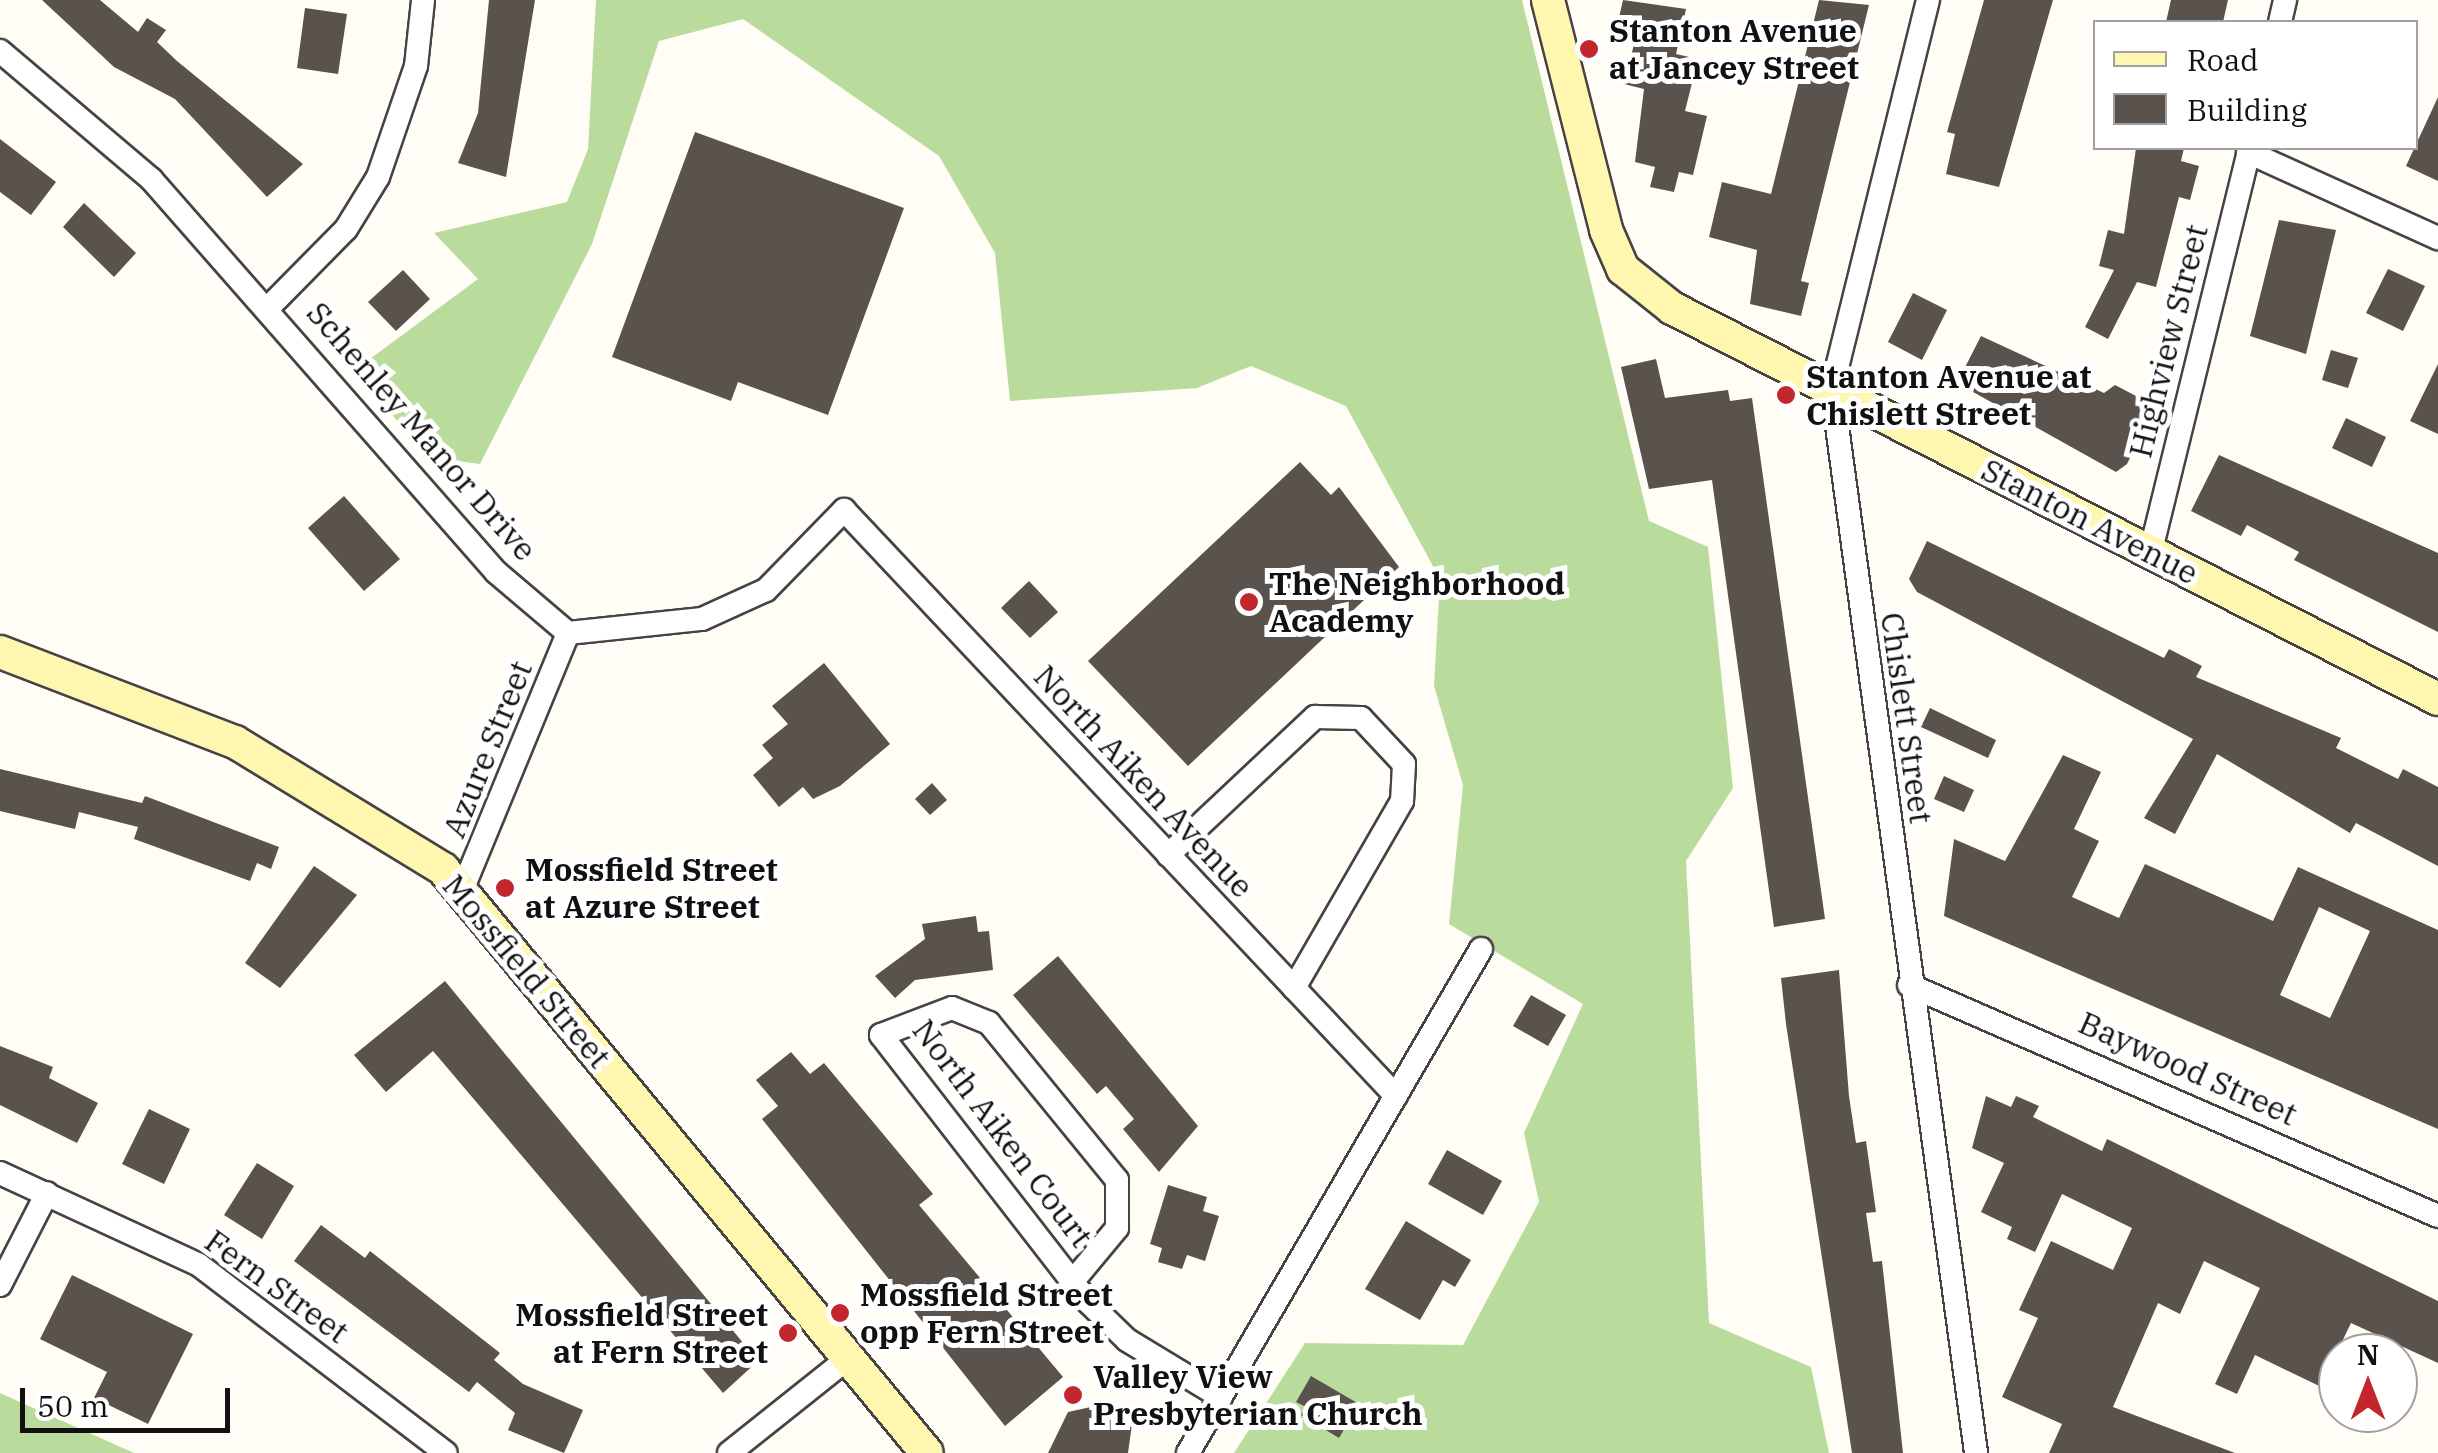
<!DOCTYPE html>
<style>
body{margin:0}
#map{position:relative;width:2438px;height:1453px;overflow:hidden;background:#fffdf5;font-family:"IBM Plex Serif",serif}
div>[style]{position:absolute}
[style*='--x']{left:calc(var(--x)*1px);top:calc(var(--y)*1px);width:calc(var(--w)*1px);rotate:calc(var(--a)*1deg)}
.forest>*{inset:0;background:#b9dc9c}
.building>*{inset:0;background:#5a524d}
.roads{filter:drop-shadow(2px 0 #444) drop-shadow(-2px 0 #444) drop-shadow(0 2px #444) drop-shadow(0 -2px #444)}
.street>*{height:22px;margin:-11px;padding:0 11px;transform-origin:11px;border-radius:11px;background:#fff}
.secondary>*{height:32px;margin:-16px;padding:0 16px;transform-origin:16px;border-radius:16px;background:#fff6b0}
.dots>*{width:28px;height:28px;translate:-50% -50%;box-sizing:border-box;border:5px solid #fff;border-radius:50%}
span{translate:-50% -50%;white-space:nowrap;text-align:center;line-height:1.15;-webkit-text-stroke:10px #fff;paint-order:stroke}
.poi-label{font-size:32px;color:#111;font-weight:700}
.left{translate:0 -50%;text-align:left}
.right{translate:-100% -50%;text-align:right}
.street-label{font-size:32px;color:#111}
.legend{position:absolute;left:2093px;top:20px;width:325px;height:130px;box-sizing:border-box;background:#fff;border:2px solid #a0a0a0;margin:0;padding:12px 18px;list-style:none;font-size:30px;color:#111}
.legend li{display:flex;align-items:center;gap:20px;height:50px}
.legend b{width:50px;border:2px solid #a0a0a0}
.north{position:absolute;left:2318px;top:1333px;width:100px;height:100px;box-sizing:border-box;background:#fff;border:2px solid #a0a0a0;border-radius:50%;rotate:0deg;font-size:28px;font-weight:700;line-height:40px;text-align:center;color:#111}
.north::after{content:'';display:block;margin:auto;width:35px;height:45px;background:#c4262e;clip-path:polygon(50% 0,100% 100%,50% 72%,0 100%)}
.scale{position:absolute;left:20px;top:1388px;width:210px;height:45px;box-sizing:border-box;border:5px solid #111;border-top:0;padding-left:12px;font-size:30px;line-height:35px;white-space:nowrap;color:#111;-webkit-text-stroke:8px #fff;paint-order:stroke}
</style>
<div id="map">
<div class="forest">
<i style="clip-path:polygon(596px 0,1522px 0,1649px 521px,1708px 547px,1733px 788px,1686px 861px,1709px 1323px,1811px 1367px,1829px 1453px,1234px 1453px,1305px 1343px,1463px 1345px,1539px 1202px,1524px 1133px,1583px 1004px,1449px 924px,1463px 785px,1434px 686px,1440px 579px,1346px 406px,1251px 366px,1197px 388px,1010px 401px,995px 253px,939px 156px,743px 19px,659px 41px,592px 244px,480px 464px,427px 457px,355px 370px,478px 279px,434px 233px,567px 202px,588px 149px)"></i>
<i style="clip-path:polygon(0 1393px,134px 1453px,0 1453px)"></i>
</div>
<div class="building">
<i style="clip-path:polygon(42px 0,100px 0,138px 32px,147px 18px,166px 30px,157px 42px,177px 61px,303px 164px,267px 197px,175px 99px,114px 67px)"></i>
<i style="clip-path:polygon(489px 0,535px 0,506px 177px,458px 163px,478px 113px)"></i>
<i style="clip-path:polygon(1623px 0,1686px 9px,1676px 54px,1698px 59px,1685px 111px,1707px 116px,1693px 175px,1679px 172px,1674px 192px,1650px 187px,1655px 167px,1635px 162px,1644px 89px,1624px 84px,1636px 36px,1616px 31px)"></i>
<i style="clip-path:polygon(1819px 0,1869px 5px,1801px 281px,1809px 283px,1801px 316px,1750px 304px,1757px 250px,1709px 237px,1722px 182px,1771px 194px)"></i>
<i style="clip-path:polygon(1984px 0,2053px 0,1999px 187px,1946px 174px,1955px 134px,1947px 132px)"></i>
<i style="clip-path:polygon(2171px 0,2228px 0,2223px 22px,2166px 22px)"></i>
<i style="clip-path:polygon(305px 8px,347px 14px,338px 74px,297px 68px)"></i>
<i style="clip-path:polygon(2438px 97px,2438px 181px,2406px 166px)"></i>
<i style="clip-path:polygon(695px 132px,904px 208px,828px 415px,738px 382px,731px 401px,612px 357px)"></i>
<i style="clip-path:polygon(0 139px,56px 182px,31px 215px,0 192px)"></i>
<i style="clip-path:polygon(2136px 148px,2184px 148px,2181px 161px,2199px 166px,2190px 200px,2179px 197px,2156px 287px,2137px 282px,2108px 339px,2085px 327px,2114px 270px,2099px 266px,2108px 230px,2124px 234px)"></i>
<i style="clip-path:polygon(84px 203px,136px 253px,114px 277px,63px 227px)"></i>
<i style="clip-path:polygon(2279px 220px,2336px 230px,2306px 354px,2250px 336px)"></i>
<i style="clip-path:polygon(2388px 269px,2425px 286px,2403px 331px,2366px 313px)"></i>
<i style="clip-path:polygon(403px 270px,430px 299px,396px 331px,368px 302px)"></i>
<i style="clip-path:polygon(1913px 293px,1947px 310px,1922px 360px,1888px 342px)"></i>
<i style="clip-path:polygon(1981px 336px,2104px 393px,2115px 385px,2136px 396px,2153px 412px,2127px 464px,2116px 472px,1957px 383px)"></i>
<i style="clip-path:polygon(2331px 350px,2358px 358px,2348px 388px,2322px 380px)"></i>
<i style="clip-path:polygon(1656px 359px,1665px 398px,1728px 390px,1730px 401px,1752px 398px,1825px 919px,1774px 927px,1712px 480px,1649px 489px,1621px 367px)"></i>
<i style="clip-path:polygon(2438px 364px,2438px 434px,2410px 421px)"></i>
<i style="clip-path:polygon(2346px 418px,2386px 437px,2372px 467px,2332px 448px)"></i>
<i style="clip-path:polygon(2219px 455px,2438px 553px,2438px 632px,2294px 560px,2299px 552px,2247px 525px,2241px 536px,2191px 511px)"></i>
<i style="clip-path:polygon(1300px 462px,1331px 495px,1339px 487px,1399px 567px,1188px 766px,1088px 661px)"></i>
<i style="clip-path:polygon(344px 496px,400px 559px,364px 591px,308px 528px)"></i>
<i style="clip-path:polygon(1927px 541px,2164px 658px,2169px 649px,2202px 666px,2196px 677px,2341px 738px,2336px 748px,2398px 779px,2403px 769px,2438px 787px,2438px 866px,2356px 823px,2350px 833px,2217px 754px,2175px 834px,2144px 818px,2193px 739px,1917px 592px,1909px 579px)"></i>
<i style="clip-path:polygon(1029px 581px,1058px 612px,1030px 638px,1001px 608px)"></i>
<i style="clip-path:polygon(824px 663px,890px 744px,840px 786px,813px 799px,803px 787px,779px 807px,753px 775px,773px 758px,762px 745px,788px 724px,772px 706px)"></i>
<i style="clip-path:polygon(1930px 708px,1996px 740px,1988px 758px,1921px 727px)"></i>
<i style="clip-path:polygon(evenodd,2063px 755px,2101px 772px,2074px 829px,2099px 841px,2072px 897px,2119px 918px,2145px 864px,2273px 921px,2298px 867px,2438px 930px,2438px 1129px,1944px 916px,1954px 839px,2005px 861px,2063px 755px,2319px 907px,2370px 931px,2330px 1018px,2280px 995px,2319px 907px)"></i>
<i style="clip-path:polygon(0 769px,142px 803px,145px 796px,279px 847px,271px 869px,257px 863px,250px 881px,134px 839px,138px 827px,79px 812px,75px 829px,0 811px)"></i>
<i style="clip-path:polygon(1944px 776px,1974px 790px,1964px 812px,1934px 799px)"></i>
<i style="clip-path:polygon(932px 783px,947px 800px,930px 815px,915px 799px)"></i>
<i style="clip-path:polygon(314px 866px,357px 895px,280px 988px,245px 963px)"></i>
<i style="clip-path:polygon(976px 916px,978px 932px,989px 931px,993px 970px,915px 980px,895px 998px,875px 976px,925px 939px,922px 924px)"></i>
<i style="clip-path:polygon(1058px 956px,1198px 1126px,1159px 1172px,1123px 1129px,1134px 1119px,1106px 1086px,1097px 1094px,1013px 995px)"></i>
<i style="clip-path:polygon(1839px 970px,1849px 1096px,1856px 1143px,1866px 1141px,1876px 1212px,1866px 1213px,1873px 1262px,1882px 1261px,1903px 1453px,1852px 1453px,1786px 1024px,1781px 978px)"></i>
<i style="clip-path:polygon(445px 981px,758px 1361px,723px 1393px,433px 1051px,386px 1092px,354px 1055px)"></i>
<i style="clip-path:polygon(1531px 995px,1566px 1015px,1548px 1046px,1513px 1026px)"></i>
<i style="clip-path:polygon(0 1046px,53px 1067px,49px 1078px,98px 1103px,77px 1143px,0 1105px)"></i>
<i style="clip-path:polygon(791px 1052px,810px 1074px,824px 1063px,933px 1194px,919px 1205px,1063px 1377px,1005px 1426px,762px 1119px,778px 1106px,756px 1080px)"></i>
<i style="clip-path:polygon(1986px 1096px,2011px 1107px,2016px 1096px,2039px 1106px,2033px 1117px,2049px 1125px,2102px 1151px,2107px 1139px,2438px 1301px,2438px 1363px,2351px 1323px,2338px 1350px,2338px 1395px,2255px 1355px,2237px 1394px,2215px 1384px,2260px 1288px,2204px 1261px,2180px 1314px,2158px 1303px,2113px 1407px,2235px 1453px,2049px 1453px,2062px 1424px,2002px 1397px,2038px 1318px,2019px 1310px,2051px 1241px,2113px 1270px,2132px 1228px,2062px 1194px,2035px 1252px,2007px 1239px,2012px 1227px,1981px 1212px,2004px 1163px,1972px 1148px)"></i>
<i style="clip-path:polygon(149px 1109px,190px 1129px,164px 1184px,122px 1164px)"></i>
<i style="clip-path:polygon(1447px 1150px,1502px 1181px,1483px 1215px,1428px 1184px)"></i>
<i style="clip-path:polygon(257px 1163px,294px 1186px,262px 1239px,224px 1215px)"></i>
<i style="clip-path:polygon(1168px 1185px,1207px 1197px,1203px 1211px,1219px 1216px,1205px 1261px,1187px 1255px,1182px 1269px,1158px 1262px,1162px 1248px,1150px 1244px)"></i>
<i style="clip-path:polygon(1406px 1221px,1471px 1260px,1455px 1287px,1443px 1280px,1420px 1320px,1365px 1289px)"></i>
<i style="clip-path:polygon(321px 1225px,365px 1258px,370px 1251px,500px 1353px,494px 1360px,523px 1384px,583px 1410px,564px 1453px,508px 1430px,515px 1413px,477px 1382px,469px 1392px,294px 1261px)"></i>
<i style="clip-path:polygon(72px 1275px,193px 1334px,148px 1424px,94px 1398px,107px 1372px,40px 1339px)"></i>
<i style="clip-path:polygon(1311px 1376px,1359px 1404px,1339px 1438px,1301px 1415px,1306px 1407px,1296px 1402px)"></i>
<i style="clip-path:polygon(1100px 1405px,1132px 1424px,1128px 1453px,1048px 1453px,1068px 1412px)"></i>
</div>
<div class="roads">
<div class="street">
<i style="--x:1928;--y:0;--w:401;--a:103.9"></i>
<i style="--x:1832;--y:389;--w:1074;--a:82.29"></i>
<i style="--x:2280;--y:22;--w:23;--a:-77"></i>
<i style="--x:0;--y:51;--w:198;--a:40.3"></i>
<i style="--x:151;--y:179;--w:523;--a:48.72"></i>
<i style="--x:496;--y:572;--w:94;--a:40.3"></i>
<i style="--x:568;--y:633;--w:135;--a:-6"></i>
<i style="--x:702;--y:619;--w:70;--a:-24.4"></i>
<i style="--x:766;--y:590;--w:112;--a:-45.7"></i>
<i style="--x:844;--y:510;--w:805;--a:46.71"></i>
<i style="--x:2248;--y:152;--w:209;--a:24.4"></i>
<i style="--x:270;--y:306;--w:108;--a:-45.4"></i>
<i style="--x:346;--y:229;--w:61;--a:-58.4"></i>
<i style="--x:378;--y:177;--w:117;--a:-71.1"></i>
<i style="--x:416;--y:66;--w:66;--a:-83.9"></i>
<i style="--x:2151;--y:550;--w:414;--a:-76.2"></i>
<i style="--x:1168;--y:855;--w:202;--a:-43.2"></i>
<i style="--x:1315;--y:717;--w:46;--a:1.2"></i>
<i style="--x:1361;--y:718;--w:63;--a:46.9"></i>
<i style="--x:1404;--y:764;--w:37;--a:93"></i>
<i style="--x:1402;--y:801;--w:216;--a:120"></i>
<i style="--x:463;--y:888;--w:276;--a:-67.6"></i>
<i style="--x:1909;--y:985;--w:577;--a:23.59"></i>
<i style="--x:0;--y:1173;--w:219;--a:24.8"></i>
<i style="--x:199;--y:1265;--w:310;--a:37.3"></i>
<i style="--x:1073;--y:1281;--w:69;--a:-50.3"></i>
<i style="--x:1117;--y:1228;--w:48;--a:-90"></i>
<i style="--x:1117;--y:1180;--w:203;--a:-129.2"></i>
<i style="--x:989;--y:1023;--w:40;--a:-158"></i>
<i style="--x:952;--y:1008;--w:76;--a:159.2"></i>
<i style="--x:881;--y:1035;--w:338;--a:52.2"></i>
<i style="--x:1088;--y:1302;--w:54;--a:44.3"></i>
<i style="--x:1127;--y:1340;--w:110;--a:31.2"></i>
<i style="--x:0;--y:1285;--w:103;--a:-62.9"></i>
<i style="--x:729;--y:1453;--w:151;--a:-38.5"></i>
<i style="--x:1188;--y:1453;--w:583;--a:-59.83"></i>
</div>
<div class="secondary">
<i style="--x:1548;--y:0;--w:237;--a:75.8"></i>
<i style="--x:1606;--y:230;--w:43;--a:66.4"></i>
<i style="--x:1623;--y:269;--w:63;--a:38.5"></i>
<i style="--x:1672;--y:308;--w:860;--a:27.04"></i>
<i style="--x:0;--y:652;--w:252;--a:21"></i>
<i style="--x:235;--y:742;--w:244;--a:31.4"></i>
<i style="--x:443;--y:869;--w:758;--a:50.35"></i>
</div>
</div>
<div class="dots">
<i style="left:1589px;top:49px;background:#c4262e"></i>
<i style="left:1786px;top:395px;background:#c4262e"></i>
<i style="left:1249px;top:602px;background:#c4262e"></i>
<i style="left:505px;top:888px;background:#c4262e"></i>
<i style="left:840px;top:1313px;background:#c4262e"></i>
<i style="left:788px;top:1333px;background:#c4262e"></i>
<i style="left:1073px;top:1395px;background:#c4262e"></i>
</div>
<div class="poi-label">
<span class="left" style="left:1609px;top:49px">Stanton Avenue<br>at Jancey Street</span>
<span class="left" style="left:1806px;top:395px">Stanton Avenue at<br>Chislett Street</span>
<span class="left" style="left:1269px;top:602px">The Neighborhood<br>Academy</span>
<span class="left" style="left:525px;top:888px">Mossfield Street<br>at Azure Street</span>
<span class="left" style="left:860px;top:1313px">Mossfield Street<br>opp Fern Street</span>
<span class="right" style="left:768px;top:1333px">Mossfield Street<br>at Fern Street</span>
<span class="left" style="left:1093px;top:1395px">Valley View<br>Presbyterian Church</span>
</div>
<div class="street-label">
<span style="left:2168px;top:341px;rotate:-76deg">Highview Street</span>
<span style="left:422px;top:431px;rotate:49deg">Schenley Manor Drive</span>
<span style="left:2090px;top:521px;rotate:27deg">Stanton Avenue</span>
<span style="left:1907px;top:718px;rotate:82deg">Chislett Street</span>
<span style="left:487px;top:749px;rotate:-68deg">Azure Street</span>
<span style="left:1144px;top:781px;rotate:47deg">North Aiken Avenue</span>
<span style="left:527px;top:971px;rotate:50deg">Mossfield Street</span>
<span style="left:2188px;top:1068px;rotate:24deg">Baywood Street</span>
<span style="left:1003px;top:1133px;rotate:53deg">North Aiken Court</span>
<span style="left:277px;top:1286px;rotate:36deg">Fern Street</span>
</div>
<ul class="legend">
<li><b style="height:12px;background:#fff6b0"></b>Road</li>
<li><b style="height:28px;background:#5a524d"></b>Building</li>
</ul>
<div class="north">N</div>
<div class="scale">50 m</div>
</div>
